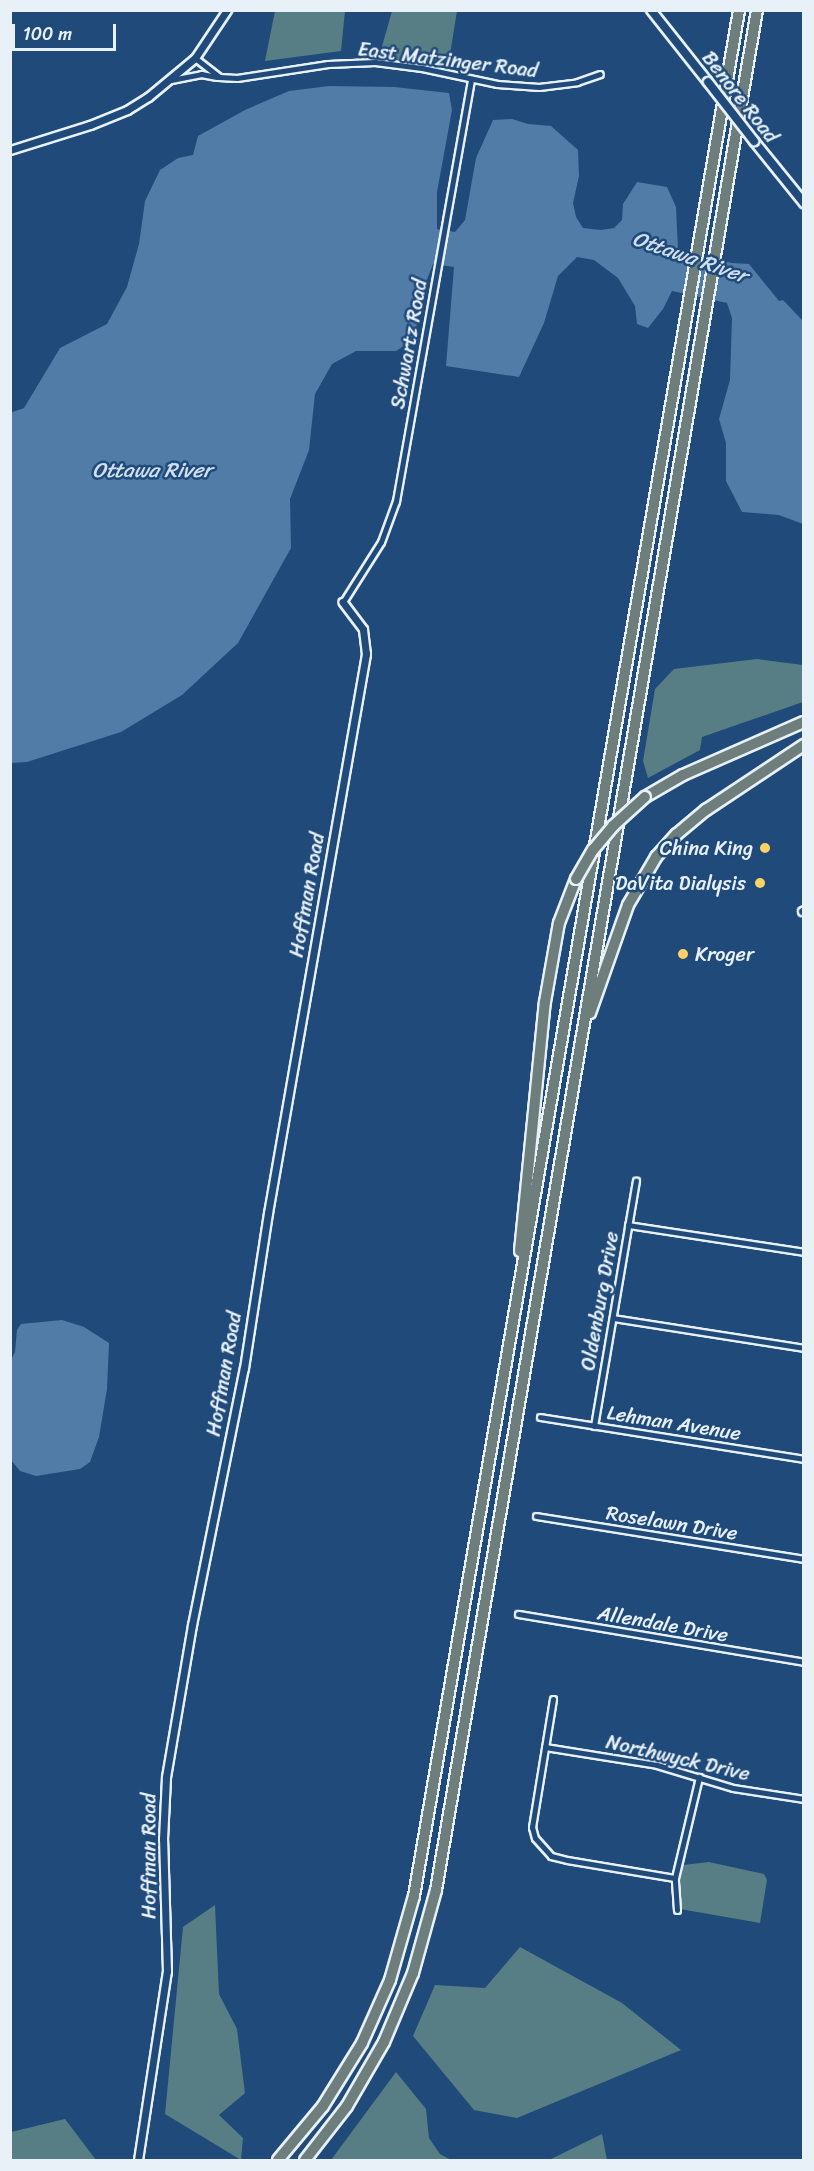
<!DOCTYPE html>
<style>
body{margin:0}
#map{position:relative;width:814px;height:2171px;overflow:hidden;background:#1f4a7a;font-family:Sriracha,sans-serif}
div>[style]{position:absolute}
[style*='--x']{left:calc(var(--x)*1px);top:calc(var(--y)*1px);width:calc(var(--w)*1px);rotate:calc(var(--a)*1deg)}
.green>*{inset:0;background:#567e84}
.water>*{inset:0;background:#517ca7}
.roads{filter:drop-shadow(2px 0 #e8f1f8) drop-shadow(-2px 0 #e8f1f8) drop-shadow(0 2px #e8f1f8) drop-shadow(0 -2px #e8f1f8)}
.minor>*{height:5px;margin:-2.5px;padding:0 2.5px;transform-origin:2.5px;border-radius:2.5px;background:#1f4a7a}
.tertiary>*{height:7px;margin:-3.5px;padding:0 3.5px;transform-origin:3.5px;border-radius:3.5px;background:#1f4a7a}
.secondary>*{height:8px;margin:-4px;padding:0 4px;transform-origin:4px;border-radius:4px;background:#1f4a7a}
.motorway>*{height:10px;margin:-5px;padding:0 5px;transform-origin:5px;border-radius:5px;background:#6d7e7c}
.bridges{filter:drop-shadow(2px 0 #e8f1f8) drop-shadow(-2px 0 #e8f1f8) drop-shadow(0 2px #e8f1f8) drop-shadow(0 -2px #e8f1f8)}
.secondary-bridge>*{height:8px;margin:-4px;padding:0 4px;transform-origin:4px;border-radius:4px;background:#1f4a7a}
.motorway-bridge>*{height:10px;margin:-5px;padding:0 5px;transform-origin:5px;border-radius:5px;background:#6d7e7c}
.dots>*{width:16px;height:16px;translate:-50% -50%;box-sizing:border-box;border:3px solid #1f4a7a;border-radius:50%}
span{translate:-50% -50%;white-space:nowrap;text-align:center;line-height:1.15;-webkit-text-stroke:5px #1f4a7a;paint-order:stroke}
.street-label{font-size:20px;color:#e8f1f8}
.poi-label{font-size:20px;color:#e8f1f8}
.right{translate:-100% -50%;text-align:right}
.left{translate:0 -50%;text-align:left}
.water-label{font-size:21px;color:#d1dfec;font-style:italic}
.frame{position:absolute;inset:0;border:12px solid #e8f1f8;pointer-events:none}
.scale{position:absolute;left:12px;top:24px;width:104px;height:27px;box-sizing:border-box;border:3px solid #e8f1f8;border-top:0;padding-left:8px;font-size:18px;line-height:21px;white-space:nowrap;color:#e8f1f8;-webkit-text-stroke:4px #1f4a7a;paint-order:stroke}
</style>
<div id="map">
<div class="green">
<i style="clip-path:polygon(275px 11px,345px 11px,341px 51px,265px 61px)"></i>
<i style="clip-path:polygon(392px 11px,457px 11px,448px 67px,379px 57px)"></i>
<i style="clip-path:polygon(757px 659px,803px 665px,803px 702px,702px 737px,700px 750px,648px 778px,643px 761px,655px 689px,674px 669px)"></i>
<i style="clip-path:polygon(709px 1862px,764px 1874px,767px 1880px,760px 1923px,680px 1909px,679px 1886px,683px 1865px)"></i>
<i style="clip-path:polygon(215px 1905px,219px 1994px,237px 2029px,245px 2093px,219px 2115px,243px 2138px,241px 2160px,165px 2114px,183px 1927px)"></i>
<i style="clip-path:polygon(520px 1947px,622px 2003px,681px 2050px,517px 2118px,474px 2110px,413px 2036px,435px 1985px,485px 1988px)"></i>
<i style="clip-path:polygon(396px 2072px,426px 2109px,429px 2138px,440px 2154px,451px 2160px,331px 2160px)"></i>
<i style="clip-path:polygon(65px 2119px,96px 2160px,11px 2160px,11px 2132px)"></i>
<i style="clip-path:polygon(602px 2134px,607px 2160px,549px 2160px)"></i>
</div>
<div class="water">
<i style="clip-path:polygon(329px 86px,394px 87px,449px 93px,452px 110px,437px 192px,437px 229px,455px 232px,465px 220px,476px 158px,493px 120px,512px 119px,528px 124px,551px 126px,578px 150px,579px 176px,573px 203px,576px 217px,583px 228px,601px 230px,614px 228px,622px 220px,623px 204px,637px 182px,667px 187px,676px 207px,678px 250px,732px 263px,749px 264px,779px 301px,783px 300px,803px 321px,803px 524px,779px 515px,742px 512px,726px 481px,726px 443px,719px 419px,730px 380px,732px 318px,727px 303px,672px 291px,663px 309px,648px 328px,637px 324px,635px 306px,618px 278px,594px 260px,577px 257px,558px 276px,544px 323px,519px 377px,446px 366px,454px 267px,433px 264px,420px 297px,415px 339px,396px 351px,356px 351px,332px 364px,315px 394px,309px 450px,290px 499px,291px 548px,238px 643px,182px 695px,121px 732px,27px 762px,11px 763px,10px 413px,24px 408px,60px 348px,107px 324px,127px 287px,139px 244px,145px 201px,160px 170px,178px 158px,193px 155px,198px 136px,245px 110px,289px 91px)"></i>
<i style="clip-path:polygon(62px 1320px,84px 1327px,109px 1343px,107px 1389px,99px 1437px,90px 1462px,80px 1469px,36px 1476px,20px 1471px,11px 1460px,11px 1360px,15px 1352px,17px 1330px,21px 1324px)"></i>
</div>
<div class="roads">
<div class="minor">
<i style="--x:195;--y:58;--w:31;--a:38"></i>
<i style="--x:219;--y:77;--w:18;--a:3"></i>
<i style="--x:237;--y:78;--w:92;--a:-8.7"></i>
<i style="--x:328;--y:64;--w:47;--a:-2.4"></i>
<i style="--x:375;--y:62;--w:47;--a:7.3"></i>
<i style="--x:422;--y:68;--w:77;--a:12"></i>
<i style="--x:497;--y:84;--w:42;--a:4.1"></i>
<i style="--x:539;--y:87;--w:38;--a:-7"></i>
<i style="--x:577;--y:82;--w:24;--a:-19"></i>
<i style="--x:171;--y:80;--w:31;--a:-11"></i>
<i style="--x:201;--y:74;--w:16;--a:11"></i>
<i style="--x:343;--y:602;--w:71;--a:-57.7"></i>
<i style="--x:381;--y:542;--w:44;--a:-69.9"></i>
<i style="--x:396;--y:501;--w:428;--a:-79.9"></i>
<i style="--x:628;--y:1225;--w:178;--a:8.7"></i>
<i style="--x:613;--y:1318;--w:193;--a:8.9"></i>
<i style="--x:540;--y:1417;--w:267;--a:9"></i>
<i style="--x:594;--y:1426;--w:249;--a:-80.3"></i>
<i style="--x:536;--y:1516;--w:271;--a:9.1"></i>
<i style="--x:518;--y:1614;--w:290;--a:9.5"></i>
<i style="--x:553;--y:1699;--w:130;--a:99.3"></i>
<i style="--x:532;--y:1827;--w:11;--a:75"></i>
<i style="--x:535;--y:1838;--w:24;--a:48"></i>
<i style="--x:551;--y:1856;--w:16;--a:14"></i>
<i style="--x:567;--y:1860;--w:109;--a:9.5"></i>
<i style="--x:545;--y:1747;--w:113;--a:9.1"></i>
<i style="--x:657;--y:1765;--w:79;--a:16.8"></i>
<i style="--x:733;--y:1788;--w:72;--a:8.8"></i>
<i style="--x:677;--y:1910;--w:32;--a:-94"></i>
<i style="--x:675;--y:1878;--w:104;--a:-76.6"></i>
</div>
<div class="tertiary">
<i style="--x:10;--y:150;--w:84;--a:-17.4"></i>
<i style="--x:90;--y:125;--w:40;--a:-22"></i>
<i style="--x:127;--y:110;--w:25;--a:-32"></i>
<i style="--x:148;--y:97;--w:61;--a:-39.7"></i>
<i style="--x:195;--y:58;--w:58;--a:-56.3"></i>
<i style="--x:802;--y:911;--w:2;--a:-27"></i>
<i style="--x:138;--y:2160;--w:191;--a:-81.3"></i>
<i style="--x:167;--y:1971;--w:132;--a:-91.7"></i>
<i style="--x:163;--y:1839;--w:62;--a:-87.2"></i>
<i style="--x:166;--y:1777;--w:154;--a:-80.3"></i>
<i style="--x:192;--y:1625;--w:262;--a:-78.6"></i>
<i style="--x:244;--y:1368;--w:157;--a:-81.2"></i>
<i style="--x:268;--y:1213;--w:568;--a:-80.06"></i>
<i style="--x:366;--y:654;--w:25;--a:-97"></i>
<i style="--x:363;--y:629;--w:34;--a:-127"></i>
</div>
<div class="secondary">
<i style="--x:651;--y:10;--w:92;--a:51.6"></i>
<i style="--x:754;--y:141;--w:80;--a:51.1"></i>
</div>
<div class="motorway">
<i style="--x:645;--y:797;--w:44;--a:-30.1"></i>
<i style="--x:683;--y:775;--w:132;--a:-23.7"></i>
<i style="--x:590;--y:1013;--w:114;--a:-70.6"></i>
<i style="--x:628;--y:905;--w:56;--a:-59.7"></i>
<i style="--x:656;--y:857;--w:31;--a:-48"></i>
<i style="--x:677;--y:834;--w:38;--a:-40"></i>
<i style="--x:706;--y:810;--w:118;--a:-33.6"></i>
<i style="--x:520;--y:1251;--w:250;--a:-84.3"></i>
<i style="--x:545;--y:1002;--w:80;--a:-80"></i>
<i style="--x:559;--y:923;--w:47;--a:-68.9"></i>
<i style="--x:278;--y:2160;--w:70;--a:-50.2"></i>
<i style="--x:323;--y:2106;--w:74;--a:-58.2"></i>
<i style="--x:362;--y:2043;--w:69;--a:-66"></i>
<i style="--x:390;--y:1980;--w:87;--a:-74.1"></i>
<i style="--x:414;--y:1896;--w:1914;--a:-80.22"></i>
<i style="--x:305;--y:2160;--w:68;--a:-52.1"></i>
<i style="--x:347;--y:2106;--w:74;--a:-60"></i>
<i style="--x:384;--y:2042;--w:75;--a:-67.2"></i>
<i style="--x:413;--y:1973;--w:86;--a:-74.5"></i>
<i style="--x:436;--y:1890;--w:1907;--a:-80.31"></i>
</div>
</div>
<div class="bridges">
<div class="secondary-bridge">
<i style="--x:708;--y:82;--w:75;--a:52.1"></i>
</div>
<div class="motorway-bridge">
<i style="--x:576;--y:879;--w:34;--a:-60"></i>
<i style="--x:593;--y:850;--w:31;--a:-50"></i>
<i style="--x:613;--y:826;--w:43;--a:-42.2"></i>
</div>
</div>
<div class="dots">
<i style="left:765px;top:848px;background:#ffd166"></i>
<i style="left:760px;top:883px;background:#ffd166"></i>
<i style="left:683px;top:954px;background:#ffd166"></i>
</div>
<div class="street-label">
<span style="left:448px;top:60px;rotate:7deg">East Matzinger Road</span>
<span style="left:740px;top:97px;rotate:52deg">Benore Road</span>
<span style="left:409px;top:344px;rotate:-80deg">Schwartz Road</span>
<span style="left:307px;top:895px;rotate:-80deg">Hoffman Road</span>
<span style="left:600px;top:1301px;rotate:-80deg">Oldenburg Drive</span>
<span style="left:224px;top:1374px;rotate:-80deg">Hoffman Road</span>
<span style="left:674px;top:1423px;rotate:9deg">Lehman Avenue</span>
<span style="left:672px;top:1523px;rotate:9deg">Roselawn Drive</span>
<span style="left:663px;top:1624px;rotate:10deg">Allendale Drive</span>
<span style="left:678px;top:1758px;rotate:13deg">Northwyck Drive</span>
<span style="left:149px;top:1856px;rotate:-90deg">Hoffman Road</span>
</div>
<div class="poi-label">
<span class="right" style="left:753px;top:848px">China King</span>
<span class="right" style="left:746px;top:883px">DaVita Dialysis</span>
<span class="left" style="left:695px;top:954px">Kroger</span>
</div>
<div class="water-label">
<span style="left:690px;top:257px;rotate:19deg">Ottawa River</span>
<span style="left:152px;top:470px">Ottawa River</span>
</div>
<div class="frame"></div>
<div class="scale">100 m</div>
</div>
